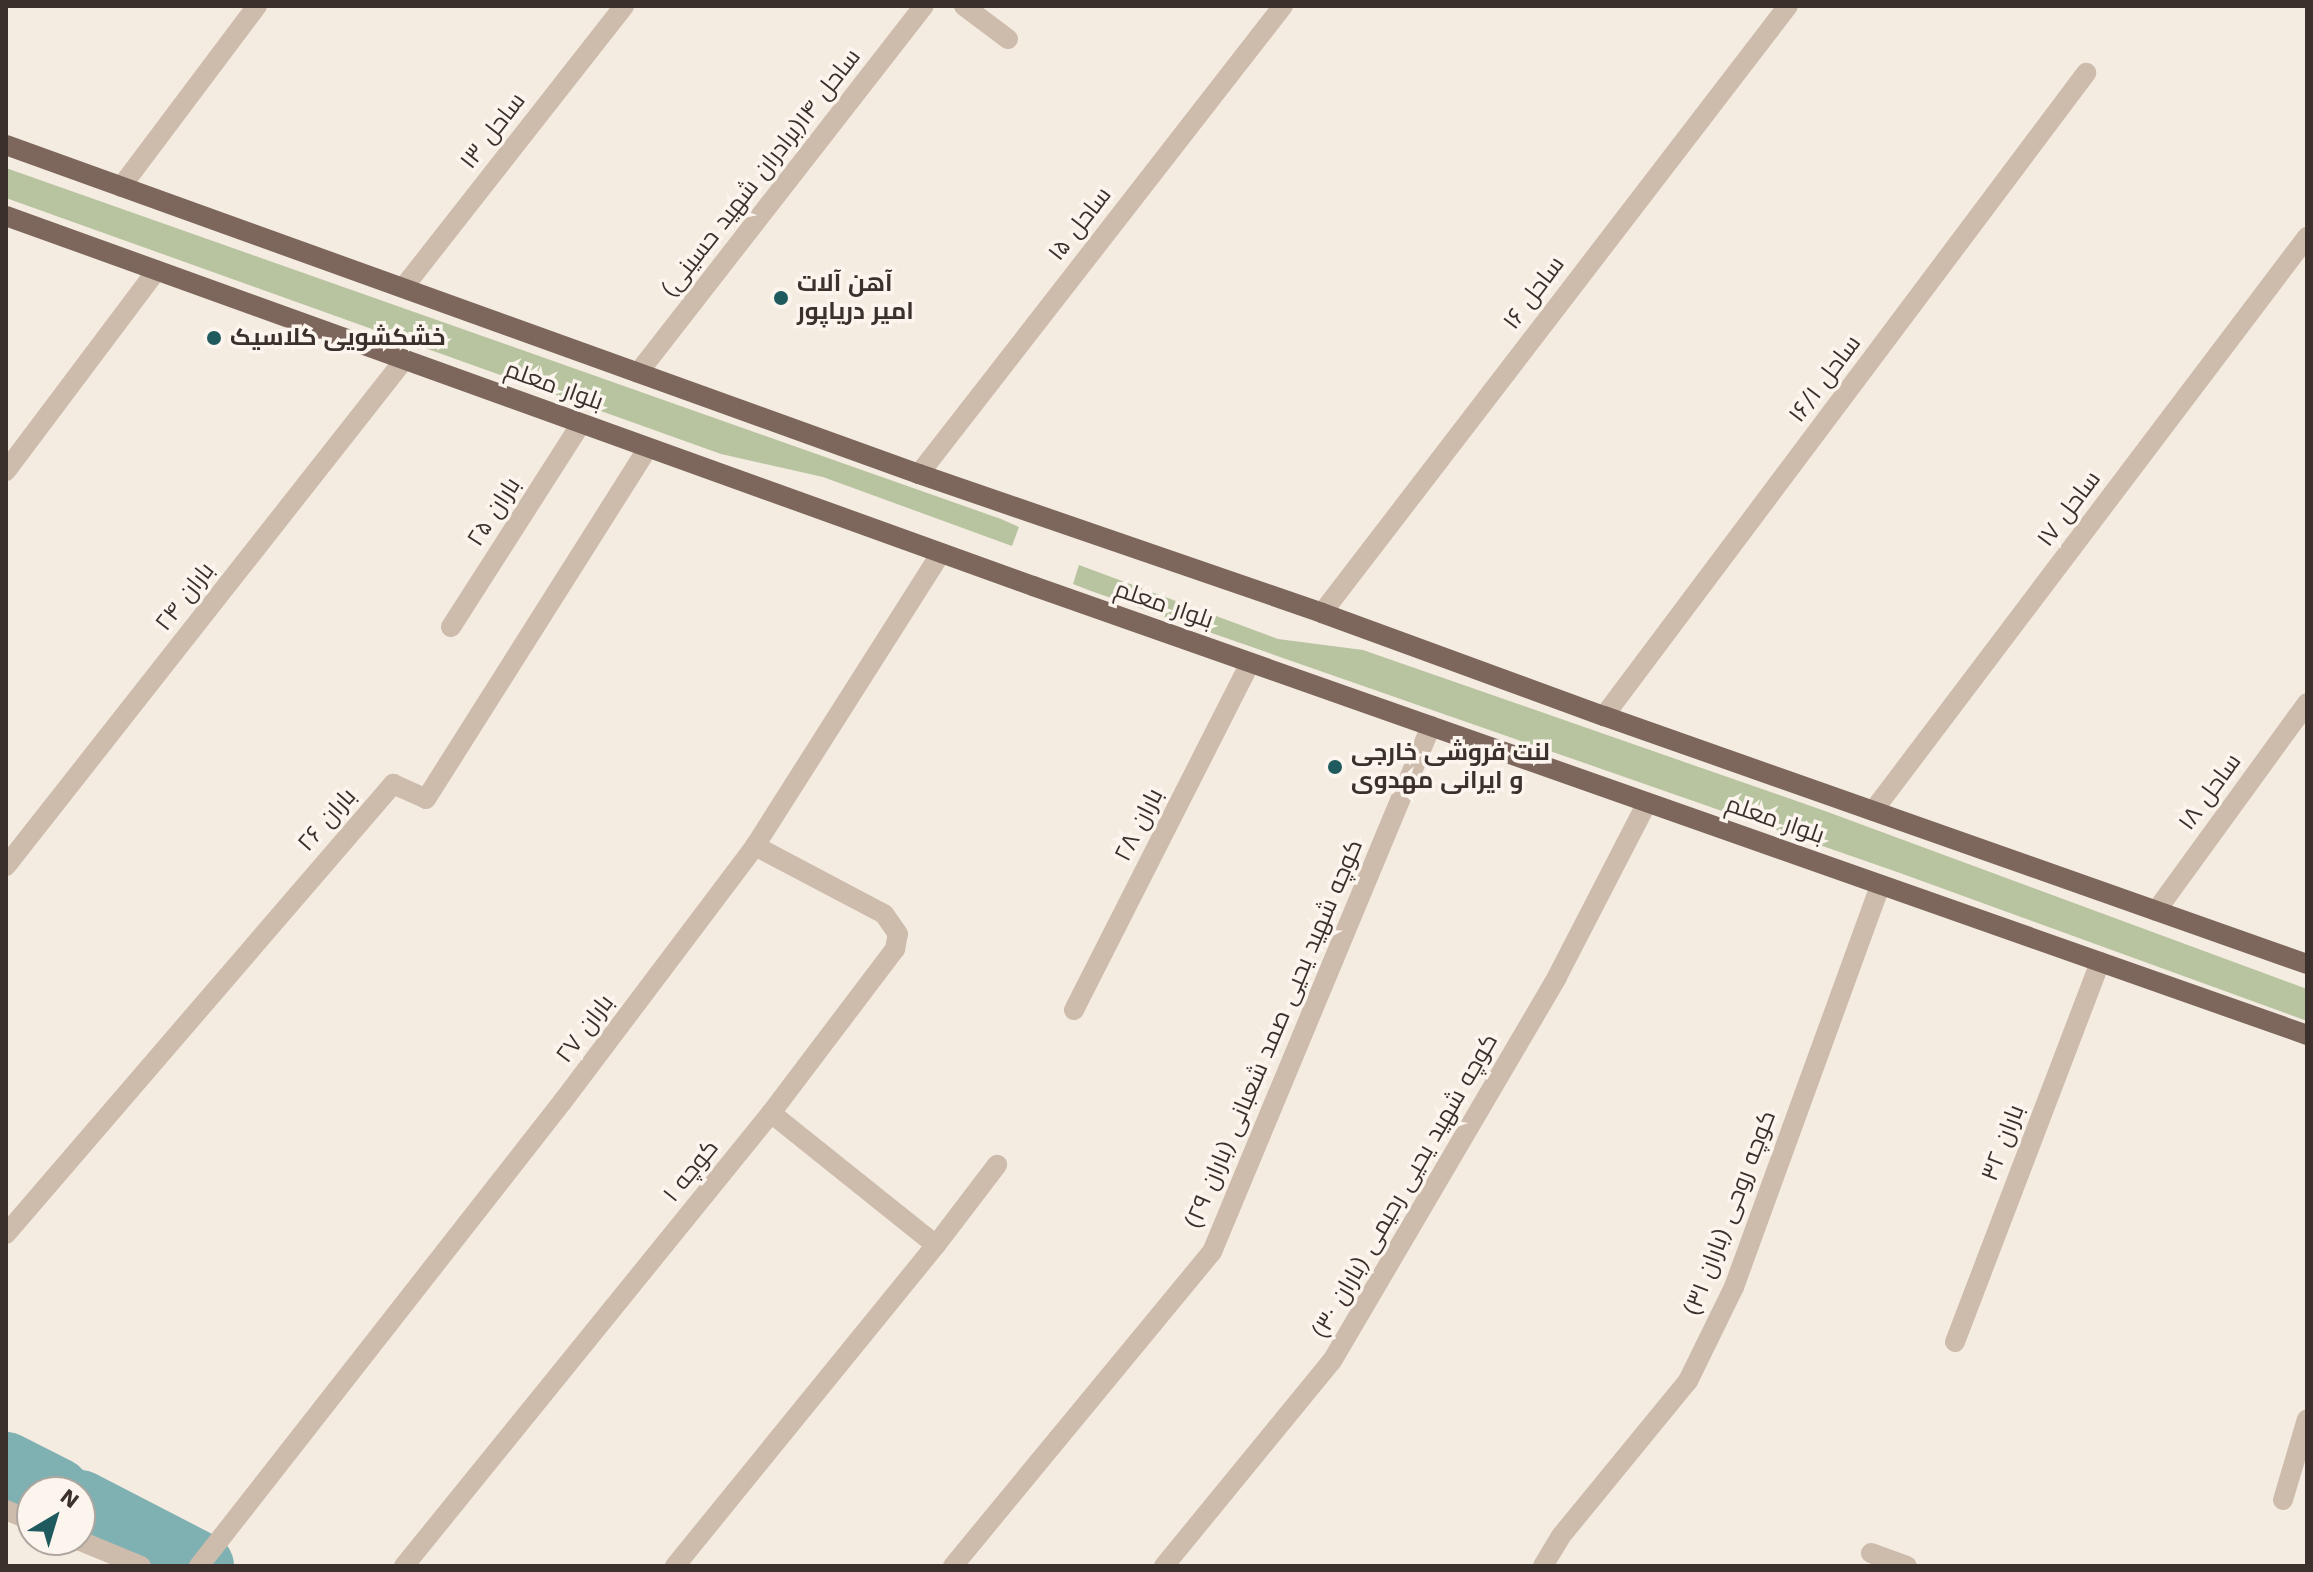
<!DOCTYPE html>
<meta charset="utf-8">
<style>
body{margin:0}
#map{position:relative;width:2313px;height:1572px;overflow:hidden;background:#f4ebe1;font-family:"Work Sans",Cairo,sans-serif}
div>[style]{position:absolute}
[style*='--x']{left:calc(var(--x)*1px);top:calc(var(--y)*1px);width:calc(var(--w)*1px);rotate:calc(var(--a)*1deg)}
.green>*{inset:0;background:#b8c4a0}
.river>*{height:68px;margin:-34px;padding:0 34px;transform-origin:34px;border-radius:34px;background:#7fb0b2}
.street>*{height:20px;margin:-10px;padding:0 10px;transform-origin:10px;border-radius:10px;background:#cdbbac}
.primary>*{height:20px;margin:-10px;padding:0 10px;transform-origin:10px;border-radius:10px;background:#7d675c}
.dots>*{width:22px;height:22px;translate:-50% -50%;box-sizing:border-box;border:4px solid #fbf5ee;border-radius:50%}
span{translate:-50% -50%;white-space:nowrap;text-align:center;line-height:1.15;-webkit-text-stroke:7px #fbf5ee;paint-order:stroke}
.street-label{font-size:24px;color:#3b302b}
.poi-label{font-size:24px;color:#3b302b;font-weight:700}
.left{translate:0 -50%;text-align:left}
.frame{position:absolute;inset:0;border:8px solid #3b302b;pointer-events:none}
.north{position:absolute;left:16px;top:1476px;width:80px;height:80px;box-sizing:border-box;background:#fbf5ee;border:2px solid #aea6a0;border-radius:50%;rotate:38deg;font-size:22px;font-weight:700;line-height:32px;text-align:center;color:#3b302b}
.north::after{content:'';display:block;margin:auto;width:28px;height:36px;background:#1f5a5e;clip-path:polygon(50% 0,100% 100%,50% 72%,0 100%)}
</style>
<div id="map">
<div class="green">
<i style="clip-path:polygon(6px 168px,1001px 519px,1019px 527px,1012px 546px,823px 477px,721px 454px,6px 198px)"></i>
<i style="clip-path:polygon(1079px 565px,1278px 639px,1363px 650px,1825px 811px,2307px 989px,2307px 1021px,1900px 873px,1091px 591px,1073px 584px)"></i>
</div>
<div class="river">
<i style="--x:6;--y:1466;--w:57;--a:27"></i>
<i style="--x:80;--y:1504;--w:135;--a:27.3"></i>
</div>
<div class="street">
<i style="--x:964;--y:6;--w:55;--a:36.9"></i>
<i style="--x:121;--y:187;--w:226;--a:-53.1"></i>
<i style="--x:403;--y:288;--w:358;--a:-51.9"></i>
<i style="--x:638;--y:373;--w:465;--a:-52.1"></i>
<i style="--x:6;--y:471;--w:251;--a:-53.1"></i>
<i style="--x:919;--y:474;--w:593;--a:-52.13"></i>
<i style="--x:1322;--y:613;--w:765;--a:-52.49"></i>
<i style="--x:451;--y:627;--w:241;--a:-57.4"></i>
<i style="--x:1604;--y:716;--w:804;--a:-53.14"></i>
<i style="--x:1873;--y:811;--w:720;--a:-52.91"></i>
<i style="--x:6;--y:866;--w:644;--a:-51.81"></i>
<i style="--x:2156;--y:911;--w:257;--a:-54"></i>
<i style="--x:1074;--y:1010;--w:389;--a:-63.1"></i>
<i style="--x:771;--y:1113;--w:211;--a:38.7"></i>
<i style="--x:6;--y:1234;--w:594;--a:-49.3"></i>
<i style="--x:393;--y:784;--w:36;--a:24"></i>
<i style="--x:426;--y:799;--w:415;--a:-57.7"></i>
<i style="--x:1955;--y:1342;--w:407;--a:-69.1"></i>
<i style="--x:2283;--y:1500;--w:84;--a:-73.5"></i>
<i style="--x:6;--y:1510;--w:28;--a:23"></i>
<i style="--x:78;--y:1540;--w:68;--a:22.4"></i>
<i style="--x:1871;--y:1553;--w:38;--a:20"></i>
<i style="--x:199;--y:1566;--w:591;--a:-51.95"></i>
<i style="--x:563;--y:1101;--w:319;--a:-53"></i>
<i style="--x:755;--y:846;--w:347;--a:-57.6"></i>
<i style="--x:404;--y:1566;--w:583;--a:-50.99"></i>
<i style="--x:771;--y:1113;--w:206;--a:-52.9"></i>
<i style="--x:895;--y:949;--w:15;--a:-79"></i>
<i style="--x:898;--y:934;--w:24;--a:-125"></i>
<i style="--x:884;--y:914;--w:146;--a:-152.2"></i>
<i style="--x:675;--y:1566;--w:414;--a:-50.9"></i>
<i style="--x:936;--y:1245;--w:101;--a:-52.7"></i>
<i style="--x:953;--y:1566;--w:407;--a:-50.5"></i>
<i style="--x:1212;--y:1252;--w:570;--a:-67.4"></i>
<i style="--x:1164;--y:1566;--w:265;--a:-50.7"></i>
<i style="--x:1332;--y:1361;--w:445;--a:-59.6"></i>
<i style="--x:1557;--y:977;--w:196;--a:-62.7"></i>
<i style="--x:1543;--y:1566;--w:35;--a:-59"></i>
<i style="--x:1561;--y:1536;--w:200;--a:-50.7"></i>
<i style="--x:1688;--y:1381;--w:105;--a:-63.9"></i>
<i style="--x:1734;--y:1287;--w:428;--a:-70"></i>
</div>
<div class="primary">
<i style="--x:6;--y:145;--w:970;--a:19.82"></i>
<i style="--x:919;--y:474;--w:426;--a:19"></i>
<i style="--x:1322;--y:613;--w:300;--a:20.1"></i>
<i style="--x:1604;--y:716;--w:745;--a:19.43"></i>
<i style="--x:6;--y:216;--w:1092;--a:19.81"></i>
<i style="--x:1033;--y:586;--w:1351;--a:19.41"></i>
</div>
<div class="dots">
<i style="left:781px;top:298px;background:#1f5a5e"></i>
<i style="left:214px;top:338px;background:#1f5a5e"></i>
<i style="left:1335px;top:767px;background:#1f5a5e"></i>
</div>
<div class="street-label">
<span style="left:493px;top:131px;rotate:-52deg">ساحل ۱۳</span>
<span style="left:761px;top:173px;rotate:-52deg">ساحل ۱۴(برادران شهید حسینی)</span>
<span style="left:1080px;top:224px;rotate:-52deg">ساحل ۱۵</span>
<span style="left:1534px;top:293px;rotate:-53deg">ساحل ۱۶</span>
<span style="left:1825px;top:379px;rotate:-53deg">ساحل ۱۶/۱</span>
<span style="left:554px;top:386px;rotate:20deg">بلوار معلم</span>
<span style="left:2069px;top:509px;rotate:-53deg">ساحل ۱۷</span>
<span style="left:494px;top:512px;rotate:-57deg">باران ۲۵</span>
<span style="left:185px;top:597px;rotate:-52deg">باران ۲۴</span>
<span style="left:1164px;top:605px;rotate:19deg">بلوار معلم</span>
<span style="left:2210px;top:792px;rotate:-54deg">ساحل ۱۸</span>
<span style="left:327px;top:820px;rotate:-49deg">باران ۲۶</span>
<span style="left:1775px;top:820px;rotate:19deg">بلوار معلم</span>
<span style="left:1139px;top:825px;rotate:-63deg">باران ۲۸</span>
<span style="left:585px;top:1029px;rotate:-53deg">باران ۲۷</span>
<span style="left:1274px;top:1034px;rotate:-67deg">کوچه شهید یحیی صمد شعبانی (باران ۲۹)</span>
<span style="left:2003px;top:1143px;rotate:-69deg">باران ۳۲</span>
<span style="left:691px;top:1171px;rotate:-51deg">کوچه ۱</span>
<span style="left:1405px;top:1186px;rotate:-60deg">کوچه شهید یحیی رحیمی (باران ۳۰)</span>
<span style="left:1730px;top:1213px;rotate:-69deg">کوچه روحی (باران ۳۱)</span>
</div>
<div class="poi-label">
<span class="left" style="left:797px;top:298px">آهن آلات<br>امیر دریاپور</span>
<span class="left" style="left:230px;top:338px">خشکشویی کلاسیک</span>
<span class="left" style="left:1351px;top:767px">لنت فروشی خارجی<br>و ایرانی مهدوی</span>
</div>
<div class="frame"></div>
<div class="north">N</div>
</div>
